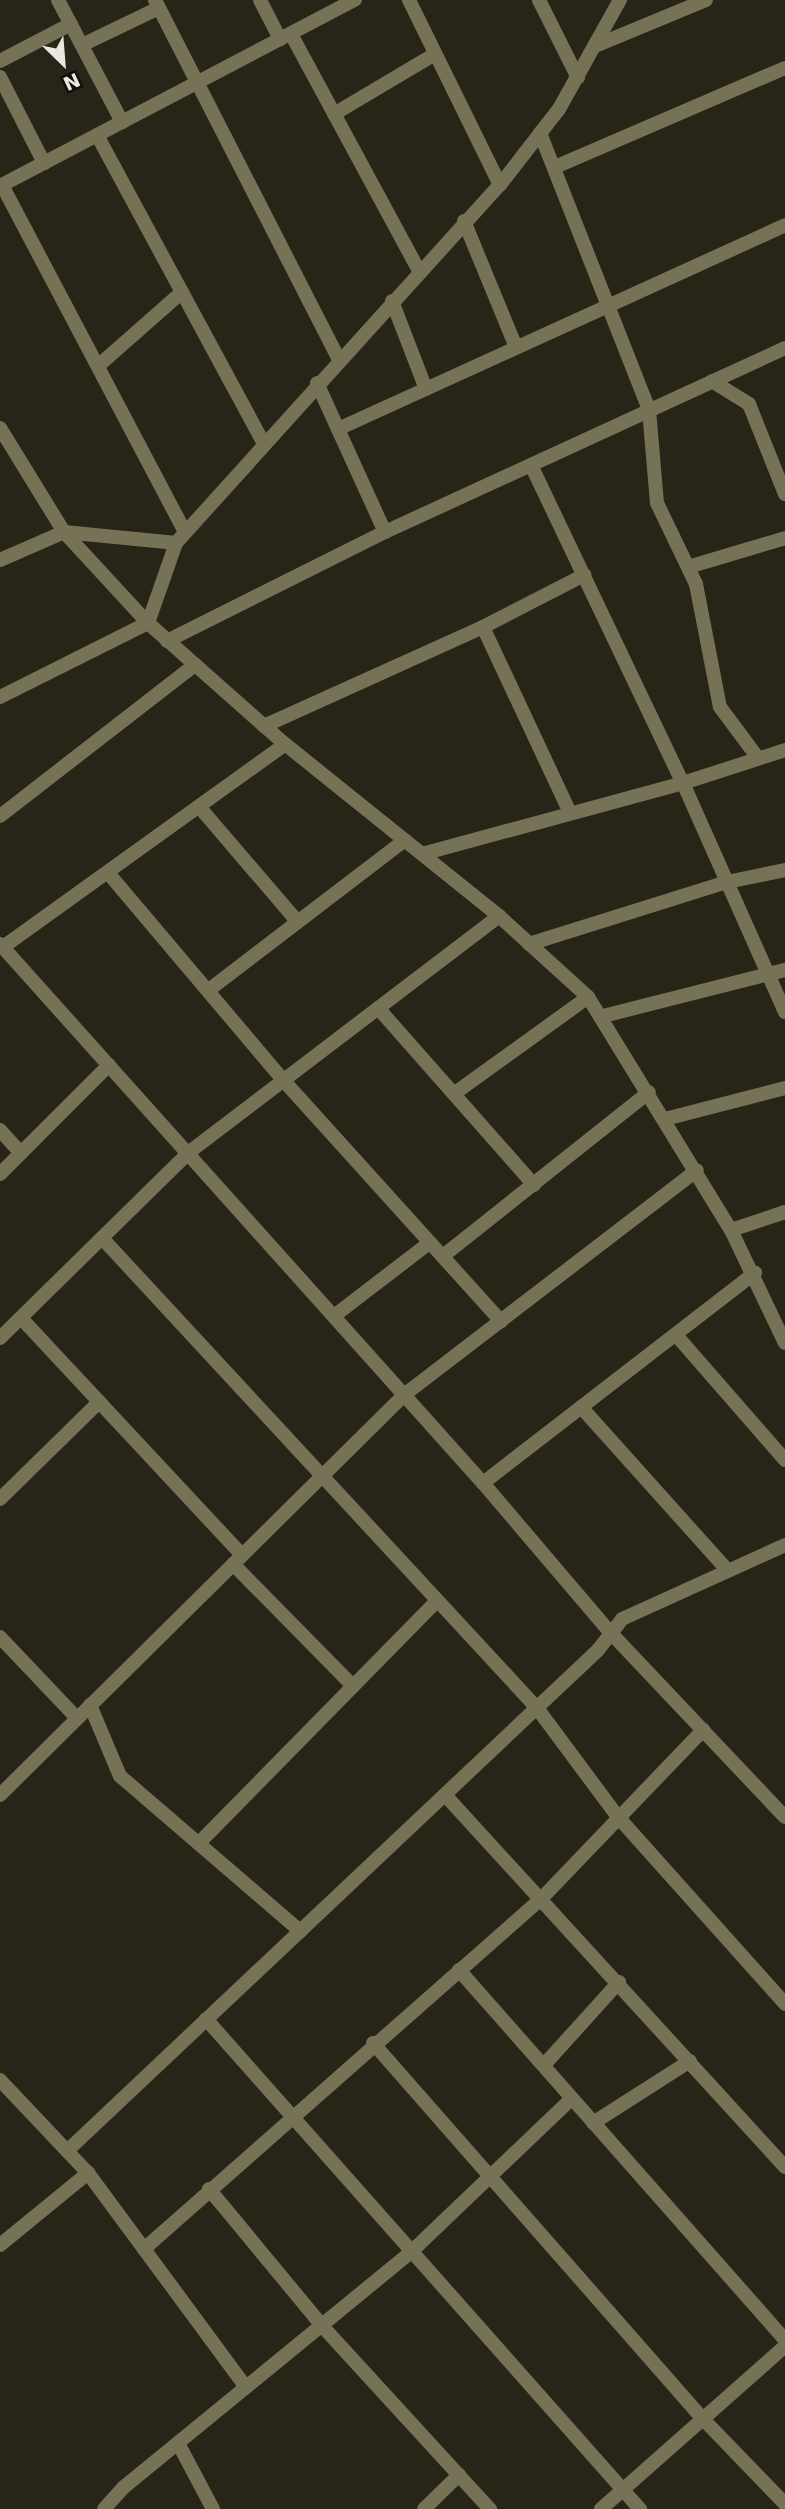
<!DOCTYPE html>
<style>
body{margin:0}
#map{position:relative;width:785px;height:2509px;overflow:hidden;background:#272518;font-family:"DejaVu Sans",sans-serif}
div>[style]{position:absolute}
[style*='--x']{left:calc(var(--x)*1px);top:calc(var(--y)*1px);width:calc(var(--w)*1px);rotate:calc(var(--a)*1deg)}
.street>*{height:14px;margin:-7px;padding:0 7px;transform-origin:7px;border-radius:7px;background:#767255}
span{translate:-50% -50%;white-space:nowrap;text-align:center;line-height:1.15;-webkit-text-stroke:6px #0f0e08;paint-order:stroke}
.north{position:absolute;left:28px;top:28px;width:70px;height:70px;-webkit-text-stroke:5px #0f0e08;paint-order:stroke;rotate:155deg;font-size:19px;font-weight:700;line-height:28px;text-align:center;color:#e9e8df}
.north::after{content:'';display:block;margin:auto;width:24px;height:32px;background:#e9e8df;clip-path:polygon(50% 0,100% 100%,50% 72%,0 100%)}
</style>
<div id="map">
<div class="street">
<i style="--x:58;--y:0;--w:138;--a:62.3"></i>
<i style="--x:155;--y:0;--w:403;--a:62.9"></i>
<i style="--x:260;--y:0;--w:44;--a:62.9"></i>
<i style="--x:409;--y:0;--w:206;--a:63.8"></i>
<i style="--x:539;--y:0;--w:87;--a:63.4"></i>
<i style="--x:291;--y:34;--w:269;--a:61.6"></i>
<i style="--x:82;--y:45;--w:85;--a:-25.7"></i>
<i style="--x:595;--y:46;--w:120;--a:-22.5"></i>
<i style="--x:0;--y:61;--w:80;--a:-27.5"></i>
<i style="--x:0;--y:77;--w:97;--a:62.9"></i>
<i style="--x:334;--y:114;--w:117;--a:-30.7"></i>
<i style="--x:540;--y:133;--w:298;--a:68.5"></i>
<i style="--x:649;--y:410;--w:93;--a:85.1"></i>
<i style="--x:657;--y:503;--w:90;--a:64.3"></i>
<i style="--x:696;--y:584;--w:125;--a:79"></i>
<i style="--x:720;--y:707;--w:64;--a:53.3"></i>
<i style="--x:97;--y:135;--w:351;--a:61.6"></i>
<i style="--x:555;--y:167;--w:250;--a:-23.3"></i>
<i style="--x:2;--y:185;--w:392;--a:62.2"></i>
<i style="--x:0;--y:186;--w:401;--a:-27.7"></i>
<i style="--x:464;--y:221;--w:136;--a:67.6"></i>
<i style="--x:392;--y:301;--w:94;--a:68.9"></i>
<i style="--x:98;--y:366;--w:112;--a:-41.4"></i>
<i style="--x:712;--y:381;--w:44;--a:31.9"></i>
<i style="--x:749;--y:404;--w:97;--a:68.2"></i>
<i style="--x:317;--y:383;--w:164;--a:65.5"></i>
<i style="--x:0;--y:428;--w:122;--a:58.4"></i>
<i style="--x:64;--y:532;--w:124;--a:47.3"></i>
<i style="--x:148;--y:623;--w:183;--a:41.5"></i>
<i style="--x:285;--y:744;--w:275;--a:38.8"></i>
<i style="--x:499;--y:916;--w:120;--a:42.3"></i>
<i style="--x:588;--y:997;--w:273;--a:58.5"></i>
<i style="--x:731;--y:1230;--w:125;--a:64.5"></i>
<i style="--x:338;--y:429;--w:491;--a:-24.5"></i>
<i style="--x:531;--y:465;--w:352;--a:64.5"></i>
<i style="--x:683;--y:783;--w:251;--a:66"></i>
<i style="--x:0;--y:560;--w:70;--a:-23.6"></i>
<i style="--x:64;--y:532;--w:113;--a:5.6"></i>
<i style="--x:688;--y:567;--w:101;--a:-16.6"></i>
<i style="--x:483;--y:627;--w:205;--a:64.9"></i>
<i style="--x:167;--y:641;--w:244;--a:-26.6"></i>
<i style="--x:385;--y:532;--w:440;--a:-24.7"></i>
<i style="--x:0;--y:697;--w:165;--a:-26.6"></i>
<i style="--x:148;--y:623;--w:85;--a:-70.7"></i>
<i style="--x:176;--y:543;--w:483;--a:-47.9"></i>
<i style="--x:500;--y:185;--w:96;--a:-52.2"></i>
<i style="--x:559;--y:109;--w:125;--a:-60.8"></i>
<i style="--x:264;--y:726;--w:240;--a:-24.3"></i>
<i style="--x:483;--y:627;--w:114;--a:-27.2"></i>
<i style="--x:201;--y:809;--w:148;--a:49.4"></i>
<i style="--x:0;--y:816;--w:247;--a:-37.8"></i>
<i style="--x:422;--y:854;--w:270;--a:-15.2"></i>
<i style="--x:683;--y:783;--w:107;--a:-17.9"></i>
<i style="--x:109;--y:874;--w:271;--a:49.8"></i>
<i style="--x:284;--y:1081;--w:324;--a:47.9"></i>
<i style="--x:0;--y:944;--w:724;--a:48.14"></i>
<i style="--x:483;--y:1483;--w:194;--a:49.6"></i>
<i style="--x:609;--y:1631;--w:256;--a:46.6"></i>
<i style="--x:529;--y:944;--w:207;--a:-17.4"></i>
<i style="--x:727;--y:882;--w:59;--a:-11.7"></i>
<i style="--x:3;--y:947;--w:347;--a:-35.7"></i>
<i style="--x:210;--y:989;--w:245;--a:-37.4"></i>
<i style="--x:378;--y:1008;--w:236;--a:48.6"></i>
<i style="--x:603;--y:1016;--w:188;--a:-14.2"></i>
<i style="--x:455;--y:1093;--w:164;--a:-35.8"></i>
<i style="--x:665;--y:1119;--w:124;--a:-14.5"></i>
<i style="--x:0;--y:1130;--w:31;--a:48"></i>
<i style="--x:0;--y:1174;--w:154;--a:-45"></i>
<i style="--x:731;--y:1230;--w:57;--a:-18.4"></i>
<i style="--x:102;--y:1238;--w:640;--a:47.21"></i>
<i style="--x:537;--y:1708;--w:136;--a:53.4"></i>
<i style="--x:618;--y:1817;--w:251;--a:48.2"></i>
<i style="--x:443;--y:1256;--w:263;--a:-38.5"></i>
<i style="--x:334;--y:1316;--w:120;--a:-37.5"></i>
<i style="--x:21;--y:1318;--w:324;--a:47"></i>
<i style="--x:676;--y:1335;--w:166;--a:48.9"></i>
<i style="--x:0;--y:1338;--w:264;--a:-44.5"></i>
<i style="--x:188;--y:1153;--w:391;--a:-37.3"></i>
<i style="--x:581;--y:1407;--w:220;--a:48.1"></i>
<i style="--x:483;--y:1483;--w:344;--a:-37.7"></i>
<i style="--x:0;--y:1499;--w:139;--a:-44.4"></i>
<i style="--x:233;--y:1564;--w:171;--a:45.5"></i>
<i style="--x:0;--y:1637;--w:112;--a:46.5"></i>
<i style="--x:90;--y:1705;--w:77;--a:67.1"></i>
<i style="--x:120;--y:1776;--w:238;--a:40.7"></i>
<i style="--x:0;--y:1795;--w:569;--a:-44.71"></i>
<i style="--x:404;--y:1395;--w:369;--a:-37.5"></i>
<i style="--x:445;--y:1795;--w:504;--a:47.57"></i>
<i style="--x:200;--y:1842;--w:338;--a:-45.5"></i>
<i style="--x:459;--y:1970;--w:493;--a:48.6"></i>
<i style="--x:206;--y:2019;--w:655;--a:48.47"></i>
<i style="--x:373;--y:2043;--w:500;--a:48.73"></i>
<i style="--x:703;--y:2419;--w:118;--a:46"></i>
<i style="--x:544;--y:2065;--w:112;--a:-47.9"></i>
<i style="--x:0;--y:2080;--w:128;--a:46.6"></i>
<i style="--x:88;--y:2173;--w:266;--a:53.6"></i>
<i style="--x:593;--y:2123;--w:115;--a:-32.6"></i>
<i style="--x:67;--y:2151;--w:730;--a:-43.33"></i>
<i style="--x:598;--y:1650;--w:39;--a:-52"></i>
<i style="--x:622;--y:1619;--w:179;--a:-24.4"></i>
<i style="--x:209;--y:2189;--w:180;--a:50.4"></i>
<i style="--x:324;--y:2328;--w:246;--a:47.5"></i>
<i style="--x:0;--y:2245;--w:114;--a:-39.3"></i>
<i style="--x:144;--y:2249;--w:531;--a:-41.41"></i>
<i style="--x:542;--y:1898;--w:233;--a:-46.2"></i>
<i style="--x:178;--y:2443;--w:75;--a:62.1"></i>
<i style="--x:104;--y:2509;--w:30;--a:-48"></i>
<i style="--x:124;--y:2487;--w:370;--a:-39.3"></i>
<i style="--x:410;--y:2253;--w:224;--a:-43.7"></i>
<i style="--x:424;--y:2509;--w:49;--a:-44.2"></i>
<i style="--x:601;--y:2509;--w:246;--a:-41.5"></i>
</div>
<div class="north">N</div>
</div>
